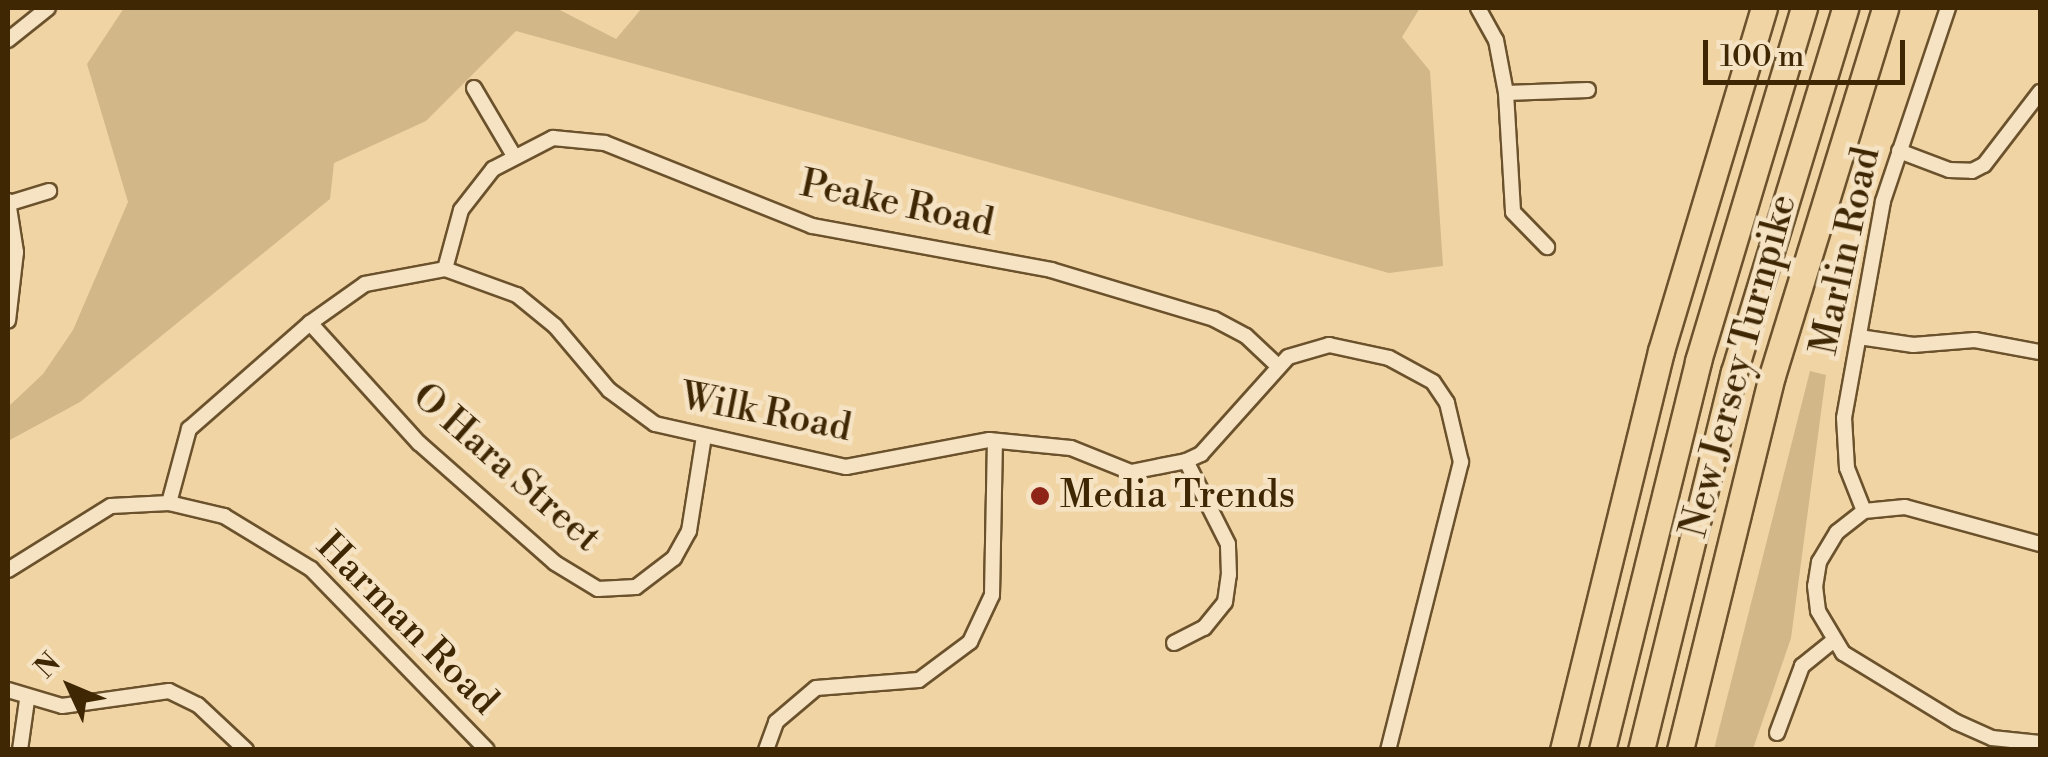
<!DOCTYPE html>
<style>
body{margin:0}
#map{position:relative;width:2048px;height:757px;overflow:hidden;background:#f0d4a4;font-family:"Libre Bodoni",serif}
div>[style]{position:absolute}
[style*='--x']{left:calc(var(--x)*1px);top:calc(var(--y)*1px);width:calc(var(--w)*1px);rotate:calc(var(--a)*1deg)}
.green>*{inset:0;background:#d2b789}
.roads{filter:drop-shadow(2px 0 #6b522c) drop-shadow(-2px 0 #6b522c) drop-shadow(0 2px #6b522c) drop-shadow(0 -2px #6b522c)}
.street>*{height:14px;margin:-7px;padding:0 7px;transform-origin:7px;border-radius:7px;background:#f5e3c4}
.highway>*{height:25px;margin:-12.5px;padding:0 12.5px;transform-origin:12.5px;border-radius:12.5px;background:#f0d4a4}
.dots>*{width:28px;height:28px;translate:-50% -50%;box-sizing:border-box;border:5px solid #f5e3c4;border-radius:50%}
span{translate:-50% -50%;white-space:nowrap;text-align:center;line-height:1.15;-webkit-text-stroke:9px #f5e3c4;paint-order:stroke}
.street-label{font-size:38px;color:#3f2704}
.poi-label{font-size:38px;color:#3f2704}
.left{translate:0 -50%;text-align:left}
.frame{position:absolute;inset:0;border:10px solid #3f2704;pointer-events:none}
.north{position:absolute;left:20px;top:637px;width:100px;height:100px;-webkit-text-stroke:8px #f5e3c4;paint-order:stroke;rotate:314deg;font-size:28px;font-weight:700;line-height:40px;text-align:center;color:#3f2704}
.north::after{content:'';display:block;margin:auto;width:35px;height:45px;background:#3f2704;clip-path:polygon(50% 0,100% 100%,50% 72%,0 100%)}
.scale{position:absolute;left:1703px;top:40px;width:202px;height:45px;box-sizing:border-box;border:5px solid #3f2704;border-top:0;padding-left:12px;font-size:30px;line-height:35px;white-space:nowrap;color:#3f2704;-webkit-text-stroke:8px #f5e3c4;paint-order:stroke}
</style>
<div id="map">
<div class="green">
<i style="clip-path:polygon(124px 8px,556px 8px,616px 39px,642px 8px,1420px 8px,1402px 37px,1430px 71px,1443px 266px,1389px 273px,516px 31px,426px 121px,334px 163px,330px 199px,80px 402px,8px 441px,8px 407px,43px 374px,73px 330px,128px 202px,87px 64px)"></i>
<i style="clip-path:polygon(1810px 371px,1826px 375px,1791px 638px,1753px 749px,1714px 749px)"></i>
</div>
<div class="roads">
<div class="street">
<i style="--x:1478;--y:8;--w:37;--a:61"></i>
<i style="--x:1496;--y:40;--w:54;--a:79.3"></i>
<i style="--x:1506;--y:93;--w:119;--a:86.6"></i>
<i style="--x:1513;--y:212;--w:49;--a:45.8"></i>
<i style="--x:8;--y:40;--w:51;--a:-38.7"></i>
<i style="--x:474;--y:88;--w:79;--a:59.5"></i>
<i style="--x:1506;--y:93;--w:82;--a:-2.1"></i>
<i style="--x:1899;--y:151;--w:53;--a:20.8"></i>
<i style="--x:1949;--y:170;--w:23;--a:2"></i>
<i style="--x:1972;--y:171;--w:13;--a:-27"></i>
<i style="--x:1984;--y:165;--w:92;--a:-52.5"></i>
<i style="--x:8;--y:201;--w:52;--a:81.1"></i>
<i style="--x:16;--y:252;--w:69;--a:96.6"></i>
<i style="--x:10;--y:203;--w:41;--a:-17.1"></i>
<i style="--x:445;--y:269;--w:61;--a:-74.8"></i>
<i style="--x:461;--y:210;--w:52;--a:-52"></i>
<i style="--x:493;--y:169;--w:68;--a:-27.3"></i>
<i style="--x:553;--y:138;--w:52;--a:5.5"></i>
<i style="--x:605;--y:143;--w:223;--a:21.8"></i>
<i style="--x:812;--y:226;--w:243;--a:10.4"></i>
<i style="--x:1051;--y:270;--w:170;--a:16.7"></i>
<i style="--x:1214;--y:319;--w:36;--a:28"></i>
<i style="--x:1246;--y:336;--w:45;--a:43.2"></i>
<i style="--x:310;--y:323;--w:162;--a:47.8"></i>
<i style="--x:419;--y:443;--w:181;--a:41.4"></i>
<i style="--x:555;--y:563;--w:50;--a:31.2"></i>
<i style="--x:598;--y:589;--w:38;--a:-3"></i>
<i style="--x:636;--y:587;--w:48;--a:-37.3"></i>
<i style="--x:674;--y:558;--w:31;--a:-61"></i>
<i style="--x:689;--y:531;--w:96;--a:-81"></i>
<i style="--x:1859;--y:337;--w:55;--a:8.4"></i>
<i style="--x:1913;--y:345;--w:62;--a:-4.6"></i>
<i style="--x:1975;--y:340;--w:66;--a:10.5"></i>
<i style="--x:169;--y:503;--w:77;--a:-74.9"></i>
<i style="--x:189;--y:429;--w:161;--a:-41.2"></i>
<i style="--x:310;--y:323;--w:67;--a:-35.3"></i>
<i style="--x:365;--y:284;--w:81;--a:-10.6"></i>
<i style="--x:445;--y:269;--w:77;--a:19.9"></i>
<i style="--x:517;--y:295;--w:49;--a:39.2"></i>
<i style="--x:555;--y:326;--w:84;--a:49.8"></i>
<i style="--x:609;--y:390;--w:57;--a:36.5"></i>
<i style="--x:655;--y:424;--w:196;--a:12.7"></i>
<i style="--x:846;--y:467;--w:146;--a:-10.7"></i>
<i style="--x:989;--y:440;--w:82;--a:5.6"></i>
<i style="--x:1071;--y:448;--w:65;--a:21.8"></i>
<i style="--x:1131;--y:472;--w:56;--a:-11.3"></i>
<i style="--x:1186;--y:461;--w:17;--a:-25"></i>
<i style="--x:1201;--y:454;--w:130;--a:-48.1"></i>
<i style="--x:1288;--y:357;--w:43;--a:-16.3"></i>
<i style="--x:1329;--y:345;--w:61;--a:12.2"></i>
<i style="--x:1389;--y:358;--w:50;--a:28.6"></i>
<i style="--x:1433;--y:382;--w:25;--a:56"></i>
<i style="--x:1447;--y:403;--w:61;--a:76.7"></i>
<i style="--x:1461;--y:462;--w:297;--a:104.2"></i>
<i style="--x:1864;--y:511;--w:46;--a:-111.6"></i>
<i style="--x:1847;--y:468;--w:50;--a:-93.4"></i>
<i style="--x:1844;--y:418;--w:220;--a:-79.8"></i>
<i style="--x:1883;--y:201;--w:204;--a:-71.4"></i>
<i style="--x:2040;--y:544;--w:140;--a:-164.7"></i>
<i style="--x:1905;--y:507;--w:41;--a:174.4"></i>
<i style="--x:1864;--y:511;--w:34;--a:142"></i>
<i style="--x:1837;--y:532;--w:35;--a:121"></i>
<i style="--x:1819;--y:562;--w:24;--a:99"></i>
<i style="--x:1815;--y:586;--w:25;--a:83"></i>
<i style="--x:1818;--y:611;--w:49;--a:59.2"></i>
<i style="--x:1843;--y:653;--w:132;--a:31.4"></i>
<i style="--x:1956;--y:722;--w:39;--a:24"></i>
<i style="--x:1992;--y:738;--w:48;--a:5.9"></i>
<i style="--x:8;--y:570;--w:121;--a:-31.9"></i>
<i style="--x:111;--y:506;--w:58;--a:-3"></i>
<i style="--x:169;--y:503;--w:57;--a:13.3"></i>
<i style="--x:224;--y:516;--w:102;--a:31.3"></i>
<i style="--x:311;--y:569;--w:252;--a:45.8"></i>
<i style="--x:1174;--y:643;--w:34;--a:-27"></i>
<i style="--x:1204;--y:628;--w:33;--a:-51"></i>
<i style="--x:1225;--y:602;--w:27;--a:-82"></i>
<i style="--x:1229;--y:575;--w:31;--a:-92"></i>
<i style="--x:1228;--y:544;--w:93;--a:-116.8"></i>
<i style="--x:8;--y:690;--w:56;--a:16.5"></i>
<i style="--x:62;--y:706;--w:108;--a:-8"></i>
<i style="--x:169;--y:691;--w:32;--a:26"></i>
<i style="--x:198;--y:705;--w:66;--a:43.2"></i>
<i style="--x:1777;--y:733;--w:72;--a:-69.5"></i>
<i style="--x:1802;--y:666;--w:38;--a:-39"></i>
<i style="--x:20;--y:750;--w:50;--a:-82"></i>
<i style="--x:766;--y:750;--w:30;--a:-70"></i>
<i style="--x:776;--y:722;--w:52;--a:-40.4"></i>
<i style="--x:816;--y:688;--w:103;--a:-4.4"></i>
<i style="--x:919;--y:680;--w:64;--a:-36.7"></i>
<i style="--x:970;--y:642;--w:52;--a:-64.9"></i>
<i style="--x:992;--y:595;--w:153;--a:-88.9"></i>
</div>
<div class="highway">
<i style="--x:1563;--y:750;--w:411;--a:-76.2"></i>
<i style="--x:1661;--y:351;--w:358;--a:-73.3"></i>
<i style="--x:1602;--y:750;--w:401;--a:-76.1"></i>
<i style="--x:1698;--y:361;--w:369;--a:-73.3"></i>
<i style="--x:1641;--y:750;--w:389;--a:-76.2"></i>
<i style="--x:1734;--y:372;--w:381;--a:-73"></i>
<i style="--x:1680;--y:750;--w:385;--a:-76.2"></i>
<i style="--x:1772;--y:376;--w:385;--a:-72.9"></i>
</div>
</div>
<div class="dots">
<i style="left:1040px;top:496px;background:#8f2418"></i>
</div>
<div class="street-label">
<span style="left:897px;top:204px;rotate:12deg">Peake Road</span>
<span style="left:1846px;top:251px;rotate:-78deg">Marlin Road</span>
<span style="left:1739px;top:366px;rotate:-75deg">New Jersey Turnpike</span>
<span style="left:766px;top:413px;rotate:11deg">Wilk Road</span>
<span style="left:506px;top:468px;rotate:41deg">O Hara Street</span>
<span style="left:407px;top:624px;rotate:45deg">Harman Road</span>
</div>
<div class="poi-label">
<span class="left" style="left:1060px;top:496px">Media Trends</span>
</div>
<div class="frame"></div>
<div class="north">N</div>
<div class="scale">100 m</div>
</div>
